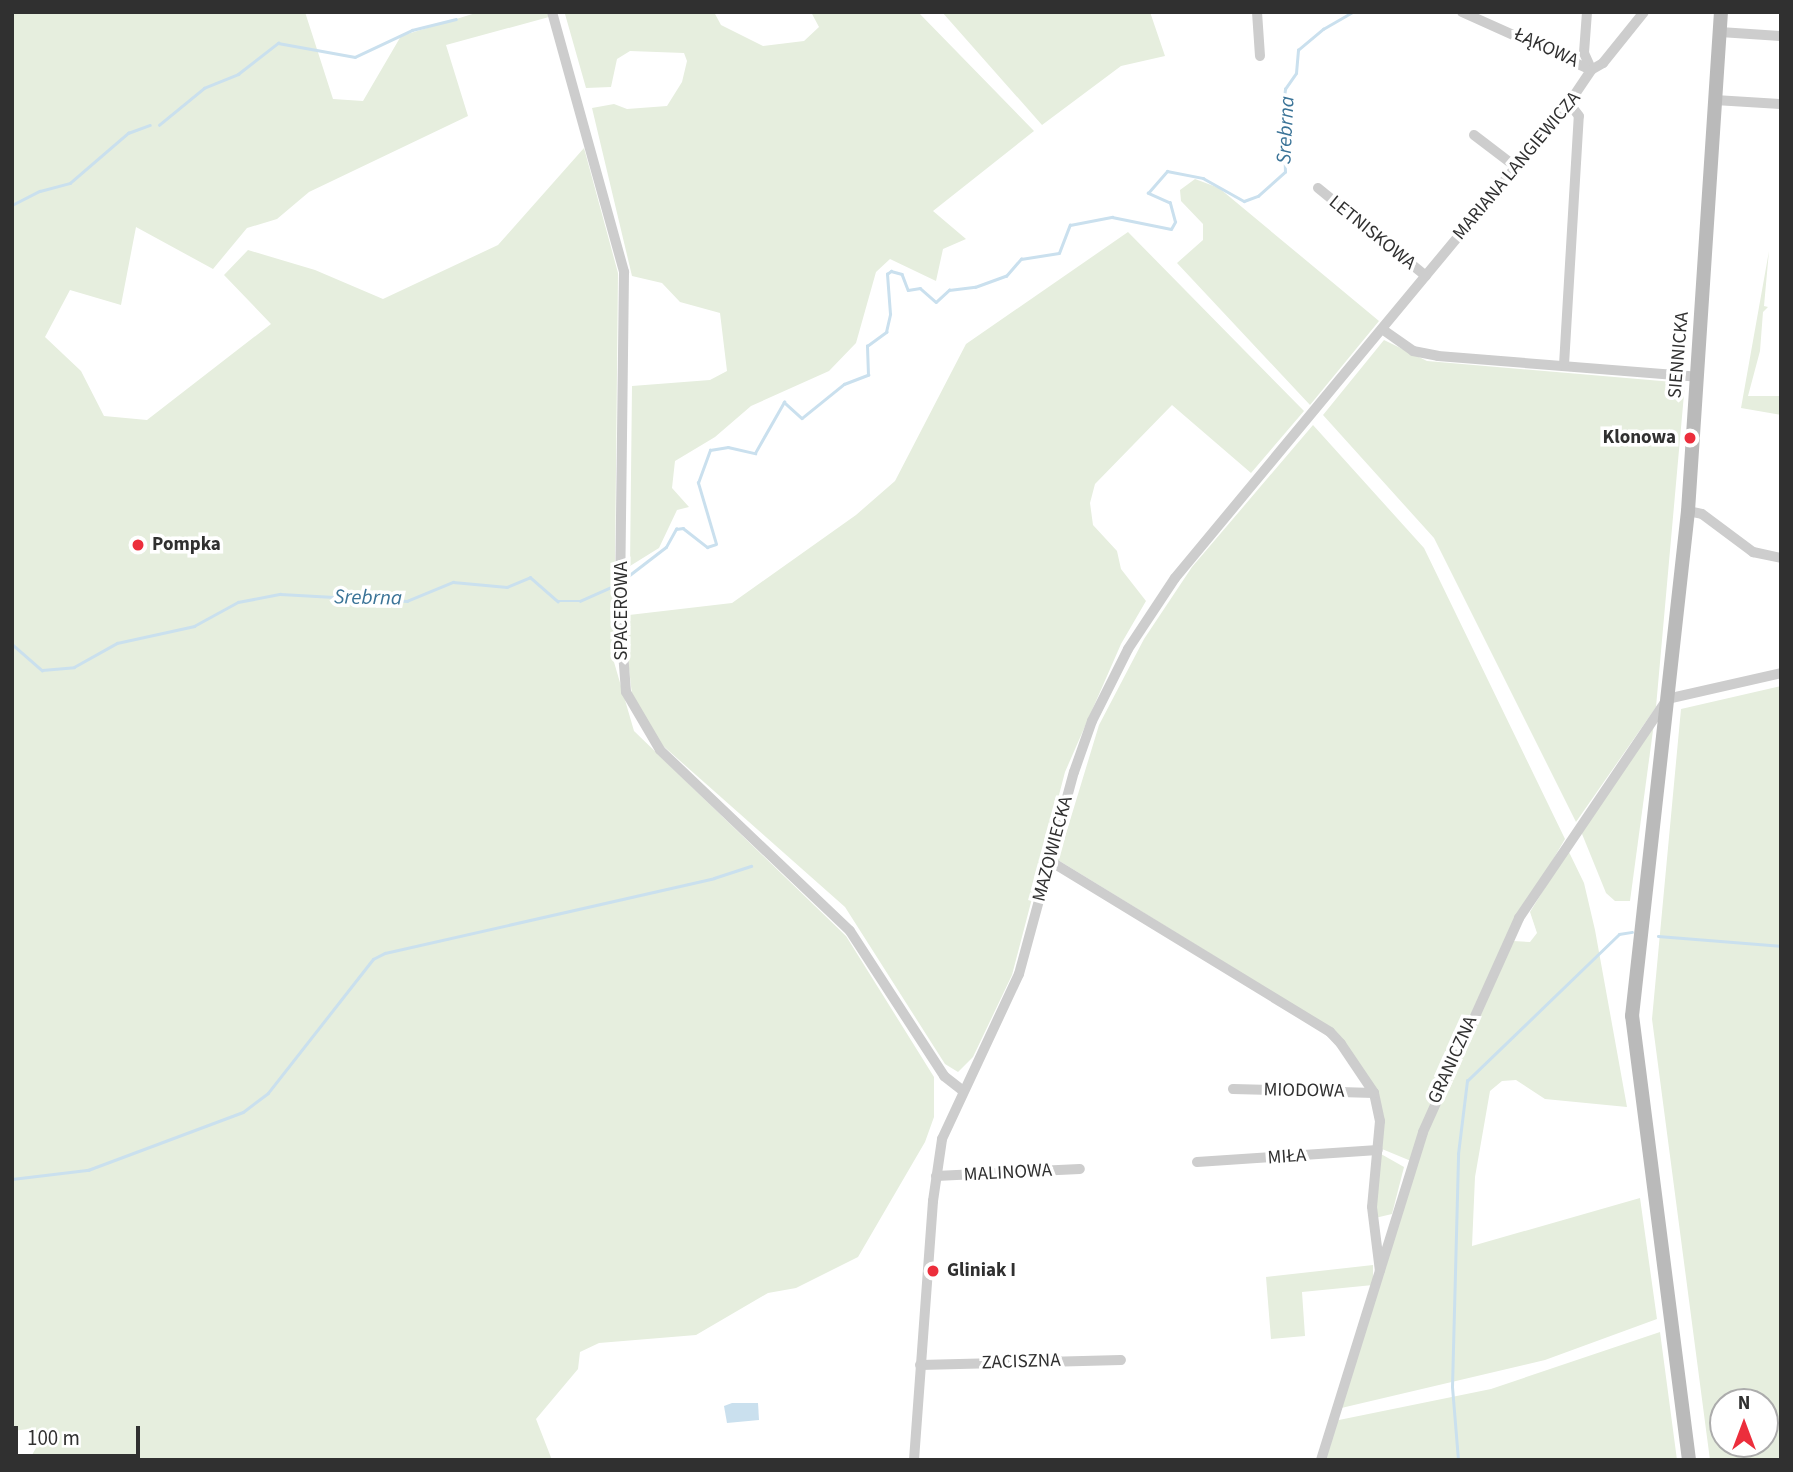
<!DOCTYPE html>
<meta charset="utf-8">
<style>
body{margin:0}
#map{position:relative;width:1793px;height:1472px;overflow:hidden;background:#fff;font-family:"Source Sans 3",sans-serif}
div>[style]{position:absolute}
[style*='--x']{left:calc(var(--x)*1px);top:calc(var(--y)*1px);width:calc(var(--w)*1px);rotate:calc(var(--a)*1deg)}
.green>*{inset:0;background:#e6eede}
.water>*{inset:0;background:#cae0ee}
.stream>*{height:2.5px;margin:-1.25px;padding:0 1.25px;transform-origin:1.25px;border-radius:1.25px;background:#cae0ee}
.street>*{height:10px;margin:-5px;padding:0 5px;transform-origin:5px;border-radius:5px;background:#cdcdcd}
.secondary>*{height:14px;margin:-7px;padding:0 7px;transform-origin:7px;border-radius:7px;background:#bababa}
.dots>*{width:19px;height:19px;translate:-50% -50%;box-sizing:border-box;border:4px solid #fff;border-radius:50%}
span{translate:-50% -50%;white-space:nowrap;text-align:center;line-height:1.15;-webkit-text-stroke:7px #fff;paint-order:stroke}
.street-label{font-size:19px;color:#303030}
.poi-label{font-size:19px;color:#303030;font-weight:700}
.right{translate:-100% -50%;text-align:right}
.left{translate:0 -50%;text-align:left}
.water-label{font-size:21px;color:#3a7397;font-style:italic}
.frame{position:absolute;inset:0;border:14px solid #303030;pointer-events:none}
.north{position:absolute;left:1709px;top:1388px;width:70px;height:70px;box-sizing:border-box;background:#fff;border:2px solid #acacac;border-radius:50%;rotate:0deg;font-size:19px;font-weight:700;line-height:28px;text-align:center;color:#303030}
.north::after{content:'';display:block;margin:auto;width:24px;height:32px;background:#ec2e3c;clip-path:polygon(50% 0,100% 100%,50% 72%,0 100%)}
.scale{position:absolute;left:14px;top:1426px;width:126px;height:32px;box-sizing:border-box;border:4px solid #303030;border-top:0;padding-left:9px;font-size:21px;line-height:24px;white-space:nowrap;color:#303030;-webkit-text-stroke:5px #fff;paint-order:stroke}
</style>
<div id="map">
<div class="green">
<i style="clip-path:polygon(12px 12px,305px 12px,333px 99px,363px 101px,401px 36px,479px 12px,548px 12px,549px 17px,446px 45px,468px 116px,309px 192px,277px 219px,247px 228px,213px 269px,136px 227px,121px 305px,70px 290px,45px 337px,81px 371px,104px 416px,147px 420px,271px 324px,224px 275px,248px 250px,315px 270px,383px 299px,498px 245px,584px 148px,618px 273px,614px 662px,634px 731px,846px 936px,934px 1077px,934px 1117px,925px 1142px,858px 1257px,796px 1288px,768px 1293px,696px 1335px,599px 1343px,580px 1352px,578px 1369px,536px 1419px,552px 1460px,29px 1460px,36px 1448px,29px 1429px,12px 1431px)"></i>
<i style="clip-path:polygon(714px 12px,721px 25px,763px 46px,804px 41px,819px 27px,811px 12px,918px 12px,1034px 131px,933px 211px,966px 239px,943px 249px,936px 281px,890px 259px,876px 272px,856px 343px,829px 371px,751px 406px,715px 437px,675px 461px,672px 488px,689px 507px,677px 510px,659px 548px,630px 566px,632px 386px,710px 380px,727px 371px,720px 313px,680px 302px,662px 283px,632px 276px,592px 108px,614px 104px,627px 109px,667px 106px,682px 82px,687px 61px,684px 53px,630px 51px,617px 59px,611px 87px,586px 88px,565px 14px)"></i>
<i style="clip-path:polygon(942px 12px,1150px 12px,1165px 56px,1121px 66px,1042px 125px)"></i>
<i style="clip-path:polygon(1195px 179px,1219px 188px,1379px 321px,1310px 405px,1177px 263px,1203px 240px,1203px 224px,1181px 201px,1180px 190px)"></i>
<i style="clip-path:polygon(1128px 232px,1304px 411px,1251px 473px,1172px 405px,1095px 484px,1090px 503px,1093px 525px,1117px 551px,1121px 569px,1146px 601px,1121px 644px,1065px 772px,1012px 975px,973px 1057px,958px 1072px,945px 1064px,845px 907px,661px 744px,632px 695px,626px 641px,629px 615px,732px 603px,856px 515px,895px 481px,966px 344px)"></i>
<i style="clip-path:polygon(1769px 251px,1764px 306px,1768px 307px,1763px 312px,1760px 351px,1748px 396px,1779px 396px,1781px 415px,1741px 408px)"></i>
<i style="clip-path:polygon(1384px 340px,1427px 361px,1685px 383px,1656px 707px,1576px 822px,1434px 538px,1323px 415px)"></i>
<i style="clip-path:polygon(1313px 425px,1424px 548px,1565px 839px,1503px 945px,1439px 1083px,1411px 1161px,1382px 1149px,1382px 1123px,1349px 1049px,1237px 970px,1058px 860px,1099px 725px,1144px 639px,1192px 567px)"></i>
<i style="clip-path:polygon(evenodd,1781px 686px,1781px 1460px,1710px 1460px,1652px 1019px,1681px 709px,1781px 686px,1723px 1402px,1765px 1402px,1765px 1444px,1723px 1444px,1723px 1402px)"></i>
<i style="clip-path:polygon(1654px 723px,1630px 901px,1615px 901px,1606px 893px,1580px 829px)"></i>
<i style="clip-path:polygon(1568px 850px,1584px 883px,1595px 930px,1627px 1107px,1545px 1099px,1516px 1080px,1502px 1081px,1490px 1091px,1475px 1177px,1472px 1246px,1640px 1198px,1657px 1319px,1545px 1360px,1337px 1409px,1434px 1111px,1513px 941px,1530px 942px,1537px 933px,1530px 912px)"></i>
<i style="clip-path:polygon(1381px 1154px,1404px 1167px,1392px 1214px,1375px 1218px)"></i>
<i style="clip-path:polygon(1373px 1265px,1373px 1285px,1302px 1292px,1305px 1336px,1271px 1339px,1266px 1277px)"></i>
<i style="clip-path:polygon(1660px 1332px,1677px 1460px,1325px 1460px,1334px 1421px,1491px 1389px)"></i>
</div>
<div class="water">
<i style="clip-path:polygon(732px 1403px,758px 1403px,759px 1420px,727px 1423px,724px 1406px)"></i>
</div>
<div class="stream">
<i style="--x:159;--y:125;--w:58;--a:-39.4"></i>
<i style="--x:204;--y:88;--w:37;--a:-22"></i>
<i style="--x:238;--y:74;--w:51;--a:-37.8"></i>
<i style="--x:278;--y:43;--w:78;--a:10.3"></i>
<i style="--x:355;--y:57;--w:63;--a:-25.3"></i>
<i style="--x:412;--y:30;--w:45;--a:-14"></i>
<i style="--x:12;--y:205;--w:31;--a:-27"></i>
<i style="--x:40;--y:191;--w:31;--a:-15"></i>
<i style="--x:70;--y:183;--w:77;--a:-40.8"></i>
<i style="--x:128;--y:133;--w:23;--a:-20"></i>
<i style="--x:623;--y:580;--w:54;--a:-37.5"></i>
<i style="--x:666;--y:547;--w:21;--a:-61"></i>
<i style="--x:676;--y:529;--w:7;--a:-8"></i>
<i style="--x:683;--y:528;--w:31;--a:38"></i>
<i style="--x:707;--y:547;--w:9;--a:-18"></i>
<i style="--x:716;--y:544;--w:64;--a:-106.4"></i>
<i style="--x:698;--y:483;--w:35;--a:-70"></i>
<i style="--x:710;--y:450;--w:18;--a:-9"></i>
<i style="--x:728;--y:447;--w:28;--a:13"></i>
<i style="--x:755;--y:453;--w:59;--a:-60.4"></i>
<i style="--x:784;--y:402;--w:24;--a:42"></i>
<i style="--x:802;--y:418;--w:54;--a:-39"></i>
<i style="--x:844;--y:384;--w:26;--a:-21"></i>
<i style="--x:868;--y:375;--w:29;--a:-92"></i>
<i style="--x:867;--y:346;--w:24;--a:-36"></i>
<i style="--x:886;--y:332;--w:18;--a:-77"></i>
<i style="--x:890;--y:314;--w:40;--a:-94.3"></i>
<i style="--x:887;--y:274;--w:5;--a:-37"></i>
<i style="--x:891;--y:271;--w:11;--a:15"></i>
<i style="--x:902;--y:274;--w:17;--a:69"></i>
<i style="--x:908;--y:290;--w:12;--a:-9"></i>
<i style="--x:920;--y:288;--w:21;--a:41"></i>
<i style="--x:936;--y:302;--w:18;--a:-43"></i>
<i style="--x:949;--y:290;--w:26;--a:-7"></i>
<i style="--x:975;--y:287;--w:33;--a:-20"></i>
<i style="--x:1006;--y:276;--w:23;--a:-49"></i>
<i style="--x:1021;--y:259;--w:38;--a:-9"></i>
<i style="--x:1059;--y:253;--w:30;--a:-69"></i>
<i style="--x:1070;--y:225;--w:43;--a:-10.8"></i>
<i style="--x:1112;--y:217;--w:60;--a:11.5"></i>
<i style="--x:1171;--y:229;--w:8;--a:-60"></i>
<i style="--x:1175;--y:222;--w:20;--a:-105"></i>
<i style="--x:1170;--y:203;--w:24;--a:-156"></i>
<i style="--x:1148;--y:193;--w:29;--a:-49"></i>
<i style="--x:1167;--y:171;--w:37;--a:11"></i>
<i style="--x:1203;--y:178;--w:47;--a:29.3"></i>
<i style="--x:1244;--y:201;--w:15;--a:-20"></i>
<i style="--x:1258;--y:196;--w:36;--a:-42"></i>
<i style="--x:1285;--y:172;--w:64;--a:-91.8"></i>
<i style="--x:1283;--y:108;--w:19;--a:-84"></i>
<i style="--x:1285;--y:89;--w:19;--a:-55"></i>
<i style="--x:1296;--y:73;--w:23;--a:-85"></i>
<i style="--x:1298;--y:50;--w:33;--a:-40"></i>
<i style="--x:1323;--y:29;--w:34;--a:-30"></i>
<i style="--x:12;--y:644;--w:40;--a:41"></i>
<i style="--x:42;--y:670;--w:32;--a:-5"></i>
<i style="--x:74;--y:667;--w:49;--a:-29.2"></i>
<i style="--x:117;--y:643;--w:79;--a:-12.4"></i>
<i style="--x:194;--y:626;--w:50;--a:-28.6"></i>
<i style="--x:238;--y:602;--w:43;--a:-10.8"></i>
<i style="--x:280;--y:594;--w:127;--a:3.2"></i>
<i style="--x:407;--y:601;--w:50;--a:-22.4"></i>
<i style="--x:453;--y:582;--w:54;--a:5.3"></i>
<i style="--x:507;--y:587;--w:25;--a:-23"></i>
<i style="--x:530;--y:577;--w:37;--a:41"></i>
<i style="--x:558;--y:601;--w:22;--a:0"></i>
<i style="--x:580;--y:601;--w:42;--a:-24.1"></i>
<i style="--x:1658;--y:936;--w:123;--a:4.6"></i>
<i style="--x:12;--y:1179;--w:77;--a:-6.8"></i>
<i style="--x:88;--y:1170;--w:165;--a:-20.5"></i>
<i style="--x:243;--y:1112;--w:31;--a:-37"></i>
<i style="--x:268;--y:1093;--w:170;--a:-51.9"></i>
<i style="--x:373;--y:959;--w:13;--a:-27"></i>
<i style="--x:385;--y:953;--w:337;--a:-12.8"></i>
<i style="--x:714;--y:878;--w:39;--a:-18"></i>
<i style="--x:1458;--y:1460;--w:73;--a:-94.7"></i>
<i style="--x:1452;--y:1387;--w:233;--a:-88.5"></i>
<i style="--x:1458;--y:1154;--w:74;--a:-83"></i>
<i style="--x:1467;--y:1081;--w:211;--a:-44"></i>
<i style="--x:1619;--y:934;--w:13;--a:-9"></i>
</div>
<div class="street">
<i style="--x:552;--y:12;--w:270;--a:74.5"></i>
<i style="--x:624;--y:272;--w:340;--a:90.7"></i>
<i style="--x:620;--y:612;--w:80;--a:85.7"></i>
<i style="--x:626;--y:692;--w:67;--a:59.6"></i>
<i style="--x:660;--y:750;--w:262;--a:43.6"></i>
<i style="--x:850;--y:931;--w:173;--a:57"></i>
<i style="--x:944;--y:1076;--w:24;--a:38"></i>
<i style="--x:1257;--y:12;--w:44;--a:86.1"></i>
<i style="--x:1462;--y:12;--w:141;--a:24.2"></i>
<i style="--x:1587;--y:12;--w:41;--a:94.2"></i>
<i style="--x:1584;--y:53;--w:17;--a:66"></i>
<i style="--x:1720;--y:32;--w:61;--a:3.8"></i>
<i style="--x:1715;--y:100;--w:66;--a:3.5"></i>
<i style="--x:1474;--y:135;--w:53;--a:37.3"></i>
<i style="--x:1318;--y:188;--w:139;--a:39.2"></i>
<i style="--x:1382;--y:329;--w:38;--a:35"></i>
<i style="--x:1413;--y:351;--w:25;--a:11"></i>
<i style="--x:1438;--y:356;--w:260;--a:4.6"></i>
<i style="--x:1564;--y:365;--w:249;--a:-86.6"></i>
<i style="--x:1579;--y:116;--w:16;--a:-128"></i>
<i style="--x:1688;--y:511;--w:14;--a:12"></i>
<i style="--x:1702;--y:514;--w:64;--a:36.7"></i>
<i style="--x:1753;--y:552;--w:29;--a:12"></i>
<i style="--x:1050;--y:861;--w:328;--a:31.4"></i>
<i style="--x:1330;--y:1032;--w:16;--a:47"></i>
<i style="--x:1341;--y:1044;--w:59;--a:56"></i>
<i style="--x:1374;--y:1093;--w:29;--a:78"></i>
<i style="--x:1380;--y:1121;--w:86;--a:95.3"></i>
<i style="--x:1372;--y:1207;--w:64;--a:82.9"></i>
<i style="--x:1233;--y:1089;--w:141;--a:1.6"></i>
<i style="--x:1197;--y:1162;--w:181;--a:-3.8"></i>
<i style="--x:936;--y:1176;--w:144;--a:-2.8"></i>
<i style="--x:920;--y:1365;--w:201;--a:-1.4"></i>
<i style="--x:914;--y:1460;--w:260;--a:-85.8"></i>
<i style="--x:933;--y:1201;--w:63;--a:-81.7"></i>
<i style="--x:942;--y:1139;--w:182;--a:-65"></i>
<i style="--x:1019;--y:974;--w:209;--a:-74.8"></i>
<i style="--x:1074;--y:772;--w:54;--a:-70.6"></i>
<i style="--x:1092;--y:721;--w:80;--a:-63.4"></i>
<i style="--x:1128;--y:649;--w:85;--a:-56.5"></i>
<i style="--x:1175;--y:578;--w:617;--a:-50.33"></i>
<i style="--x:1569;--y:103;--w:40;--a:-56"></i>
<i style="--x:1591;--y:70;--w:14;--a:-30"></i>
<i style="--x:1603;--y:63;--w:65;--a:-51.2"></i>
<i style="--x:1321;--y:1460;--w:343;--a:-72.7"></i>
<i style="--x:1423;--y:1132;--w:235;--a:-65.8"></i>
<i style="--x:1519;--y:918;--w:264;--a:-55.9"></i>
<i style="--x:1667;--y:699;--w:117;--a:-12.8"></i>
</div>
<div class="secondary">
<i style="--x:1689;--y:1460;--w:448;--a:-97.3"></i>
<i style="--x:1632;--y:1016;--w:508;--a:-83.67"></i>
<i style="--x:1688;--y:511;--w:500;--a:-86.22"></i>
</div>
<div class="dots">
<i style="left:1690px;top:438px;background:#ec2e3c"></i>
<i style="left:138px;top:545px;background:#ec2e3c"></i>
<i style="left:933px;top:1271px;background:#ec2e3c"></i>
</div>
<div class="street-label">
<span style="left:1546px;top:48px;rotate:25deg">ŁĄKOWA</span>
<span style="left:1517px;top:166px;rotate:-50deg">MARIANA LANGIEWICZA</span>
<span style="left:1372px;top:233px;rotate:39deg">LETNISKOWA</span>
<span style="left:1679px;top:355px;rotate:-85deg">SIENNICKA</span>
<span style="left:622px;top:611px;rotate:-90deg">SPACEROWA</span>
<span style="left:1053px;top:849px;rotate:-75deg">MAZOWIECKA</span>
<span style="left:1453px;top:1060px;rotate:-66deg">GRANICZNA</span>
<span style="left:1304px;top:1091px;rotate:1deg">MIODOWA</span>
<span style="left:1287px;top:1157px;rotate:-4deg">MIŁA</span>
<span style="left:1008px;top:1173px;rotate:-3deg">MALINOWA</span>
<span style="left:1021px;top:1362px;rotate:-2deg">ZACISZNA</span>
</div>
<div class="poi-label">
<span class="right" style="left:1676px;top:438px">Klonowa</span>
<span class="left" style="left:152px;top:545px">Pompka</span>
<span class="left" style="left:947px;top:1271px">Gliniak I</span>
</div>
<div class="water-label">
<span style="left:1285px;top:130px;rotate:-87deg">Srebrna</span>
<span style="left:368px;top:597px;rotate:1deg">Srebrna</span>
</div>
<div class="frame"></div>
<div class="north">N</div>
<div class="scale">100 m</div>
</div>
